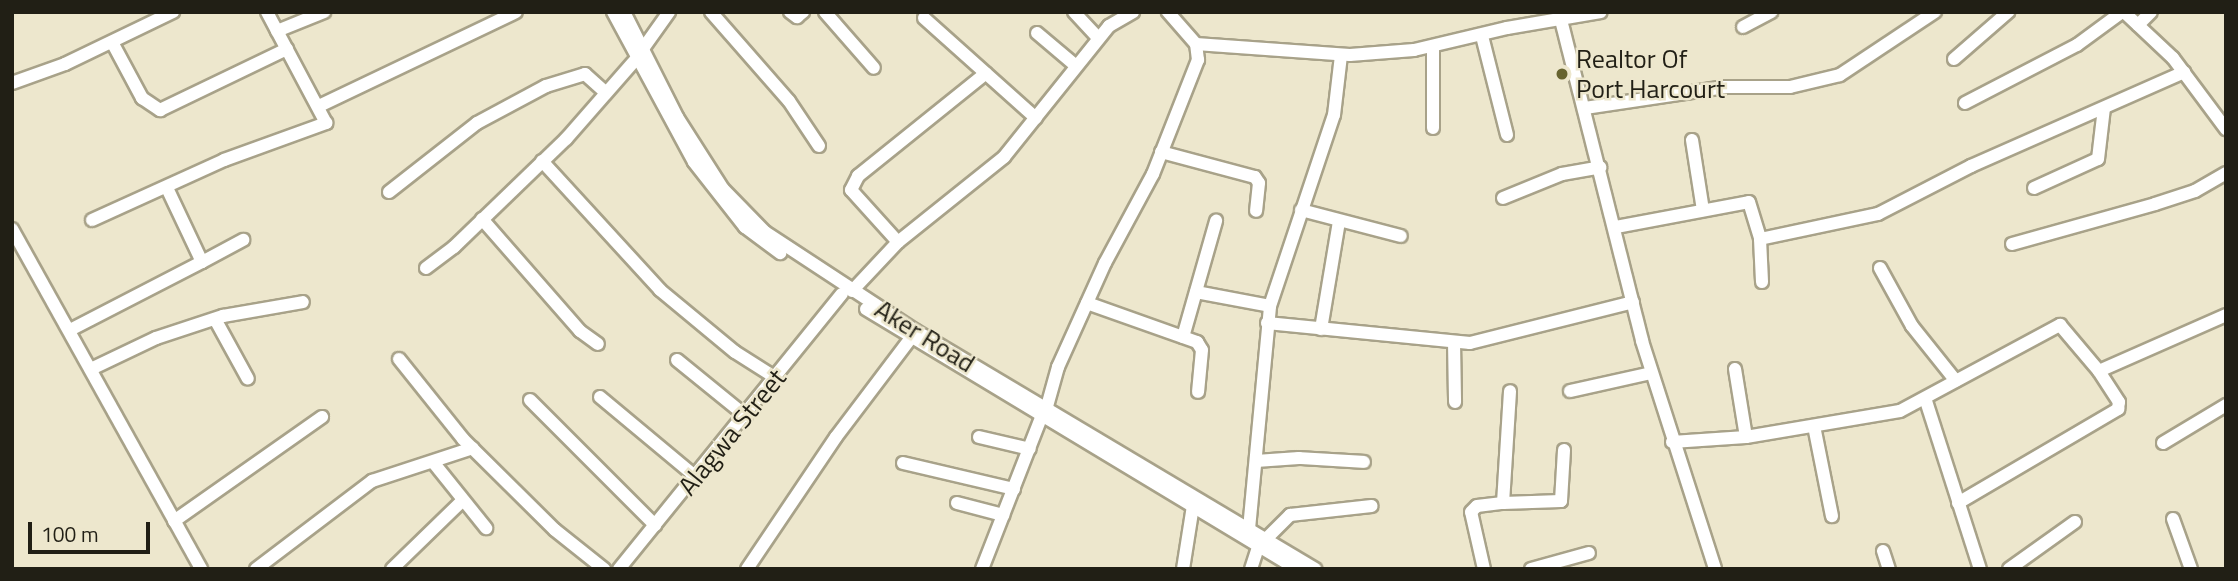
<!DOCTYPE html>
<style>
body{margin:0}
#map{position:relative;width:2238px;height:581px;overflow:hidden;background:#ede7cd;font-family:"Titillium Web",sans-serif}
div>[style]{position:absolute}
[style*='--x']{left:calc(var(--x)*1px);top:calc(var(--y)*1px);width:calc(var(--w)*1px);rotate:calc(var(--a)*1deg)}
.roads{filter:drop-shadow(2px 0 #a8a289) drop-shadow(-2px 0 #a8a289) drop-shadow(0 2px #a8a289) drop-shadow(0 -2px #a8a289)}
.minor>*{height:12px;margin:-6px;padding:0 6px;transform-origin:6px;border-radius:6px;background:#fff}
.dots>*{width:19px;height:19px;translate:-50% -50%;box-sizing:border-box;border:4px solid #ede7cd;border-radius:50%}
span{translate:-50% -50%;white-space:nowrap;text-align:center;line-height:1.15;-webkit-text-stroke:5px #ede7cd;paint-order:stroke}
.poi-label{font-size:26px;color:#211f15}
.left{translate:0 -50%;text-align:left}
.street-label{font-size:26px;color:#211f15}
.frame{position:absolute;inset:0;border:14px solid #211f15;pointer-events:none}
.scale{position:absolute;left:28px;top:522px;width:122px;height:32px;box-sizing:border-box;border:4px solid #211f15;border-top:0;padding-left:9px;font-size:21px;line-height:24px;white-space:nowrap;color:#211f15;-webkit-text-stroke:5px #ede7cd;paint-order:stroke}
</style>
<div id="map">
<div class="roads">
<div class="minor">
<i style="--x:613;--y:12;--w:170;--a:61.6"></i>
<i style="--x:694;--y:162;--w:83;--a:51.9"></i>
<i style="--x:745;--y:227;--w:44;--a:36.6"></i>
<i style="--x:624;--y:12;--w:118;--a:63.2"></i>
<i style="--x:677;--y:117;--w:85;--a:57.4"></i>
<i style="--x:723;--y:189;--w:60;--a:45.7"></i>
<i style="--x:765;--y:232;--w:181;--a:33.3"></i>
<i style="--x:916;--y:331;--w:465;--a:30.8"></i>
<i style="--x:711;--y:12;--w:118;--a:48.8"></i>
<i style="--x:789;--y:101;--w:54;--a:56.3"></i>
<i style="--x:790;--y:12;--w:9;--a:36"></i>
<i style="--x:797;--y:17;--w:8;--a:-40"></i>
<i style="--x:825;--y:12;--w:74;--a:48.8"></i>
<i style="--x:1074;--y:12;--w:35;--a:47"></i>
<i style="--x:1559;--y:12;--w:339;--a:75.8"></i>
<i style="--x:1642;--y:341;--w:239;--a:72.2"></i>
<i style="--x:2124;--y:12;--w:67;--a:43.2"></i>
<i style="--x:2173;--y:58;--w:89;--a:53.3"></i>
<i style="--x:924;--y:18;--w:150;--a:41.8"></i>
<i style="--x:2138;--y:25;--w:18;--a:-45"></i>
<i style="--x:1743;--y:27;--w:32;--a:-28"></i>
<i style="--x:277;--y:31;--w:51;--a:-22"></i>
<i style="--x:1037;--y:33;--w:51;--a:40.2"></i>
<i style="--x:1482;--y:36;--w:102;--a:75.8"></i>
<i style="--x:112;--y:42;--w:64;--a:61.8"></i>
<i style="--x:142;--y:98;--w:22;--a:34"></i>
<i style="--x:160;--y:110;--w:141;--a:-25.7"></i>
<i style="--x:1196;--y:44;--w:154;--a:4.1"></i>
<i style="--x:1350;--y:55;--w:64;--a:-4.5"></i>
<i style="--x:1414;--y:50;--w:96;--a:-13.3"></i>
<i style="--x:1507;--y:28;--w:95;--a:-9.7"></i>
<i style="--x:1433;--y:46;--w:82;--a:90"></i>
<i style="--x:642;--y:50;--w:47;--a:-54.6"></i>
<i style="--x:1954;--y:59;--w:72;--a:-41"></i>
<i style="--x:12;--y:83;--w:56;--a:-19.7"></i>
<i style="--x:65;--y:64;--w:120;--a:-25.7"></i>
<i style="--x:1965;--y:103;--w:126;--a:-27.4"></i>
<i style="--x:2077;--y:45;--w:56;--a:-36.3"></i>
<i style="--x:319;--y:106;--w:218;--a:-25.5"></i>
<i style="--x:1585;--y:108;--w:142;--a:-8.5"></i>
<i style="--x:1725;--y:87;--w:65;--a:0"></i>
<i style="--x:1790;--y:87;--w:51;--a:-13.5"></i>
<i style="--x:1840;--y:75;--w:114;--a:-33.6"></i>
<i style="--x:1692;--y:140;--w:71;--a:81.1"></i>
<i style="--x:1161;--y:152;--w:97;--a:14.9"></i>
<i style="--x:1255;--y:177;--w:7;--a:56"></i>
<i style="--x:1259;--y:183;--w:28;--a:96"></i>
<i style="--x:542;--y:161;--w:175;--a:47.5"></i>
<i style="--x:660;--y:290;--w:97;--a:39.6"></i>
<i style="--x:735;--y:352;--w:49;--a:32.4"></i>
<i style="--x:2034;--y:188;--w:70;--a:-24.4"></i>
<i style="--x:2098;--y:159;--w:51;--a:-83.3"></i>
<i style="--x:389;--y:192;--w:112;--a:-38.1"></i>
<i style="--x:477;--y:123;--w:78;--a:-28.2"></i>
<i style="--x:546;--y:86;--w:41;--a:-17.1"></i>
<i style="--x:585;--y:74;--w:27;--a:42"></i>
<i style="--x:1503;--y:198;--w:64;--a:-22.1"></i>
<i style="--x:1562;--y:174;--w:39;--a:-10"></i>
<i style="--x:1301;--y:210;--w:103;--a:14.6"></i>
<i style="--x:482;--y:219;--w:149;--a:48.8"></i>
<i style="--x:580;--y:331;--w:22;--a:36"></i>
<i style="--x:92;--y:220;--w:145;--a:-24.4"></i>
<i style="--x:224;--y:160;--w:109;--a:-19.9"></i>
<i style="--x:326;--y:123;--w:126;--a:-118"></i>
<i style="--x:1616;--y:227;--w:135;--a:-10.6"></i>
<i style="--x:1749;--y:202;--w:39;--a:73"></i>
<i style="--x:1760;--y:239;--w:43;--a:87.3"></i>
<i style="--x:12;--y:229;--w:389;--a:60.9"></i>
<i style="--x:1760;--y:239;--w:121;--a:-12"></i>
<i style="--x:1878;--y:214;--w:105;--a:-27.3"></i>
<i style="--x:1971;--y:166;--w:233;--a:-23.8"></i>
<i style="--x:898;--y:242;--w:70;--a:-132.1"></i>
<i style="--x:851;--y:190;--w:16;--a:-63"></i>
<i style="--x:858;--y:176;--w:164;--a:-38.8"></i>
<i style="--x:2012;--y:244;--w:148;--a:-15.6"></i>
<i style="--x:2155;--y:204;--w:42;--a:-18"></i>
<i style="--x:2195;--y:191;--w:36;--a:-30"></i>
<i style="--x:202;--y:262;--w:47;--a:-28.2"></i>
<i style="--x:426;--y:268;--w:35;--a:-37"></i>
<i style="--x:454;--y:247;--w:156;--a:-44"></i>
<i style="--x:566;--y:139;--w:106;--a:-48.8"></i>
<i style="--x:1880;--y:268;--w:66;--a:61.1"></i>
<i style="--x:1912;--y:326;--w:70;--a:51.3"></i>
<i style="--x:852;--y:291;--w:67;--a:-46.8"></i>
<i style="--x:898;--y:242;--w:136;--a:-38.7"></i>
<i style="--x:1004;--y:157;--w:168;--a:-51.3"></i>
<i style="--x:1109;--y:26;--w:28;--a:-30"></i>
<i style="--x:1196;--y:292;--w:75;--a:10.7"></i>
<i style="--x:1087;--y:303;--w:117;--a:19.5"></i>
<i style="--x:1197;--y:342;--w:9;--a:58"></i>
<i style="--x:1202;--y:350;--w:42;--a:95.4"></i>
<i style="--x:866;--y:309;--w:503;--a:31.1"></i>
<i style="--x:215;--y:319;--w:68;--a:61.2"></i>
<i style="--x:1267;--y:323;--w:204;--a:5.6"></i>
<i style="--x:1470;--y:343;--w:168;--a:-14.1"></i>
<i style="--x:1321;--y:329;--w:109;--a:-80.5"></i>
<i style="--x:70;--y:330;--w:148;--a:-27.3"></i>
<i style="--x:202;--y:262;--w:82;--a:-115.3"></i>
<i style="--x:1183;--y:337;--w:121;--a:-74.1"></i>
<i style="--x:1454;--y:342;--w:60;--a:89"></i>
<i style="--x:399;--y:359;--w:102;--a:51.3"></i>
<i style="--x:463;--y:439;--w:129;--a:44.7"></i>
<i style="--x:555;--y:530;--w:63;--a:38.5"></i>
<i style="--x:677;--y:360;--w:89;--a:39.1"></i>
<i style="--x:91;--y:369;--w:72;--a:-25.5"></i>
<i style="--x:156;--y:338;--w:71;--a:-18.2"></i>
<i style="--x:223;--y:316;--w:81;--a:-9.9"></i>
<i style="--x:1735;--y:369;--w:69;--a:80.8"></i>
<i style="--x:1570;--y:391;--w:83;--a:-12.5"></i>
<i style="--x:600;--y:397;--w:125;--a:39.8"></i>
<i style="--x:530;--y:400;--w:177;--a:45"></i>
<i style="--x:1926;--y:401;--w:176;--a:72.2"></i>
<i style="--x:1046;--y:410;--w:45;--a:-74.4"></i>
<i style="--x:1058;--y:367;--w:114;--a:-65.7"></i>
<i style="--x:1105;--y:263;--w:101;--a:-61.7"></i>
<i style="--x:1153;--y:174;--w:123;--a:-68.5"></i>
<i style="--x:1198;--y:60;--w:16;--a:-97"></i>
<i style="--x:1196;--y:44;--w:43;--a:-131.2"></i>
<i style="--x:1814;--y:426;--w:92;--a:78.7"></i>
<i style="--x:979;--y:437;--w:52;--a:13.2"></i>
<i style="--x:1672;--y:442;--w:74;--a:-3.9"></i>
<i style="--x:1746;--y:437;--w:156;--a:-9.6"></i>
<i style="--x:1900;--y:411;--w:182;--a:-28.3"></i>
<i style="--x:2060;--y:325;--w:60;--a:49.7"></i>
<i style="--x:2099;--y:371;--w:139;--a:-23.8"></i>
<i style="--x:2163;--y:443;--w:74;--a:-31.1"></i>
<i style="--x:1256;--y:461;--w:43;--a:-4"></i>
<i style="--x:1299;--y:458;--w:65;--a:3.5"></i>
<i style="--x:433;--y:462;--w:85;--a:51.2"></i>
<i style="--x:903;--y:463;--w:114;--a:13.2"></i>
<i style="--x:957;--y:503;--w:48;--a:14.6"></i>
<i style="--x:1503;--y:503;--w:112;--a:-86.4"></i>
<i style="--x:1958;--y:503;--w:186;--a:-30.4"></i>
<i style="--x:2118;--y:409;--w:7;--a:-82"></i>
<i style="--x:2119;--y:402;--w:37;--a:-123"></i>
<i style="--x:2173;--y:519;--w:53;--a:70.2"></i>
<i style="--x:174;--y:521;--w:181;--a:-35.1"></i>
<i style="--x:1249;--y:529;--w:224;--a:-84.6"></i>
<i style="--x:1270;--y:306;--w:201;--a:-71.5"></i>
<i style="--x:1334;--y:115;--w:60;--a:-83.3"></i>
<i style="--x:1267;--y:538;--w:33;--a:-45"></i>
<i style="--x:1290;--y:515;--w:82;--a:-6.3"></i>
<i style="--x:1883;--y:551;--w:19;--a:72"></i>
<i style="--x:256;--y:569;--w:146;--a:-37.2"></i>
<i style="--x:372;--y:481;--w:106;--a:-18.1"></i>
<i style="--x:392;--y:569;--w:98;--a:-44.2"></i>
<i style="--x:619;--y:569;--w:354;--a:-51"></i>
<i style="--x:747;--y:569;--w:159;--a:-56"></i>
<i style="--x:836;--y:437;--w:124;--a:-52.9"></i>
<i style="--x:982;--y:569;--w:162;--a:-68.7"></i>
<i style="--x:1183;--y:569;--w:64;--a:-81"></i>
<i style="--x:1251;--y:569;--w:25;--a:-72"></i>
<i style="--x:1484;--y:569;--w:58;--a:-102.8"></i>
<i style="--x:1471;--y:512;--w:8;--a:-45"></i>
<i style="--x:1477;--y:506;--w:26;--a:-7"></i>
<i style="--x:1503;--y:503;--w:58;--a:-2"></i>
<i style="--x:1561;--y:501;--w:51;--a:-86.6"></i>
<i style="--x:1531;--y:569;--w:60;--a:-15.4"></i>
<i style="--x:2009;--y:569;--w:81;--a:-35.5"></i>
</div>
</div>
<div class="dots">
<i style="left:1562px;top:74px;background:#676430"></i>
</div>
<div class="poi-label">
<span class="left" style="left:1576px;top:74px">Realtor Of<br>Port Harcourt</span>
</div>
<div class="street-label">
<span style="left:925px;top:336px;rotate:32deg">Aker Road</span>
<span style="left:732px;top:432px;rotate:-51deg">Alagwa Street</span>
</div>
<div class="frame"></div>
<div class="scale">100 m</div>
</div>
